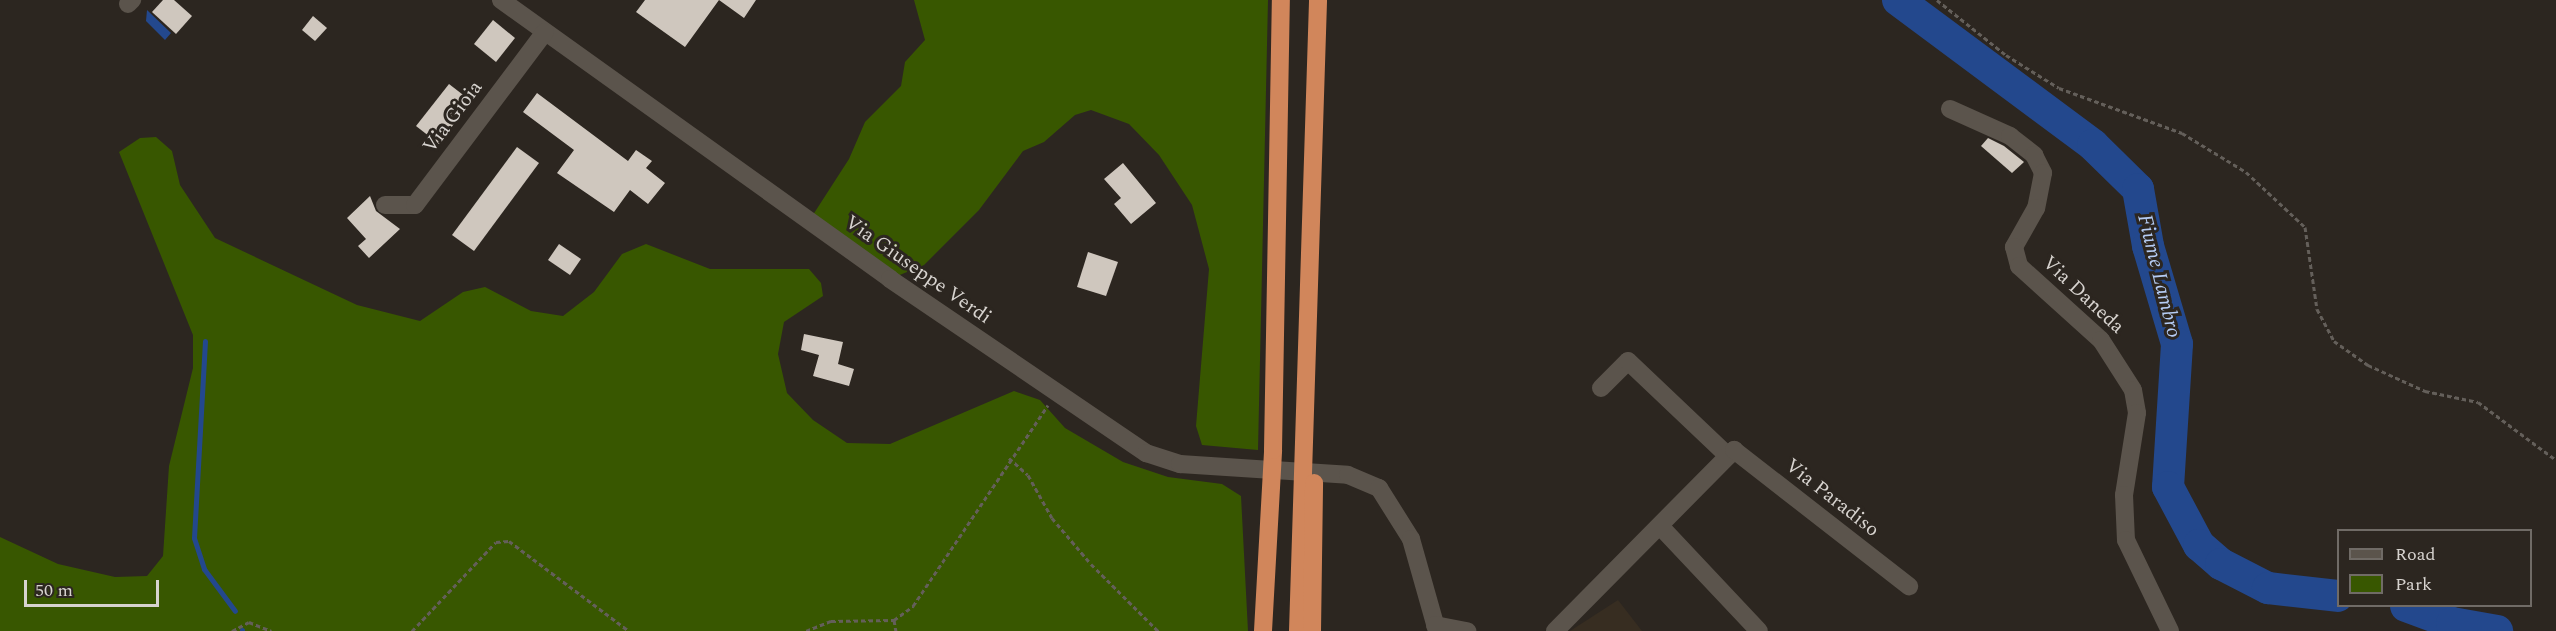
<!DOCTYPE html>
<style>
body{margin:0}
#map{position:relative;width:2556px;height:631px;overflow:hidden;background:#2c2620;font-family:Spectral,serif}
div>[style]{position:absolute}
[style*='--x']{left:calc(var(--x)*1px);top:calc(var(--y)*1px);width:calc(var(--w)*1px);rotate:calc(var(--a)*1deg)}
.built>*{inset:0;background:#372d21}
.green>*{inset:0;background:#385700}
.water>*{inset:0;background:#23488d}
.stream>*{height:5px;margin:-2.5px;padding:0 2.5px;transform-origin:2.5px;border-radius:2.5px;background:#23488d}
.river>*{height:32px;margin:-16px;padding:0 16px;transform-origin:16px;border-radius:16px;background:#23488d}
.building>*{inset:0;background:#cfc7be}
.path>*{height:3px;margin-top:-1.5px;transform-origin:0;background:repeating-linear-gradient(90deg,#645f5a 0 4.5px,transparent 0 7.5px)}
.minor>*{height:18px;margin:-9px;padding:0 9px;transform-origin:9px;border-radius:9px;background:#5b544c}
.highway>*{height:18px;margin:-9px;padding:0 9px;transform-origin:9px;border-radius:9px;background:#d1865b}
span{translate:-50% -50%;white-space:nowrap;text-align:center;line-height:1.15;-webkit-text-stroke:6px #2c2620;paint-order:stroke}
.street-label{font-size:20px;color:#d7d3cf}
.water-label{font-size:21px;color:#b5ccf4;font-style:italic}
.legend{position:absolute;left:2337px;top:529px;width:195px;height:78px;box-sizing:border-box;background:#2c2620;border:2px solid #706b66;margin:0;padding:8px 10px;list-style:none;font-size:18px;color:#d7d3cf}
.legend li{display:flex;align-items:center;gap:12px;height:30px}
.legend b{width:30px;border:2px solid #706b66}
.scale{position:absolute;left:24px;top:580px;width:135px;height:27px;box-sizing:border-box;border:3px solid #d7d3cf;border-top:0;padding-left:8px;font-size:18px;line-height:21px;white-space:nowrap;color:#d7d3cf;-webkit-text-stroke:4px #2c2620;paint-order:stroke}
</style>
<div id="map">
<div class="built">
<i style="clip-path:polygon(1618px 600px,1642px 631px,1570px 631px)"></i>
</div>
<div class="green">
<i style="clip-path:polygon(914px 0,1268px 0,1258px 450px,1202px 445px,1196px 426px,1209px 269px,1192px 205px,1159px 155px,1129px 124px,1091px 110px,1075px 115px,1044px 142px,1023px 151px,979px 210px,924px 265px,890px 279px,809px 221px,849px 159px,865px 122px,901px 86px,905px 62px,925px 40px)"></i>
<i style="clip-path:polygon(156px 137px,172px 151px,180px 185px,215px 238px,357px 305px,420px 321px,463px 292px,485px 287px,531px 311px,563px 316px,594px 292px,622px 254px,646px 244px,710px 269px,809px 269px,821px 283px,823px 296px,784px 322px,778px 354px,787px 393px,813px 420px,847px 443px,890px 444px,1014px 391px,1040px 400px,1065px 428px,1123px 462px,1168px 477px,1222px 484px,1241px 496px,1248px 631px,0 631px,0 537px,58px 564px,115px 577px,147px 576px,163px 556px,169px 466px,193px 368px,193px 335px,119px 152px,140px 138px)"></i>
</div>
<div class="water">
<i style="clip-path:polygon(147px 10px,171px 33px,165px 40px,146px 21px)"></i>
</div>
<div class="stream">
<i style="--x:205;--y:341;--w:197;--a:93.2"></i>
<i style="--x:194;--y:538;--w:33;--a:72"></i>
<i style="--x:204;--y:569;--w:52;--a:53.6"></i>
<i style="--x:242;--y:630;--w:1;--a:90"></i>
</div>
<div class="river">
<i style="--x:1898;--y:0;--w:243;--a:36.6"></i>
<i style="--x:2093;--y:145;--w:63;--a:44.4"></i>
<i style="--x:2138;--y:189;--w:58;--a:80"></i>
<i style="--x:2148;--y:246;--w:102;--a:73.5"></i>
<i style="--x:2177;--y:344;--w:143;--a:93.6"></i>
<i style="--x:2168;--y:487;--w:66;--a:61.9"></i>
<i style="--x:2199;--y:545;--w:29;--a:41"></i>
<i style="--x:2221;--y:564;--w:53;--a:27.1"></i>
<i style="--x:2268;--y:588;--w:70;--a:6.5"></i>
<i style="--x:2406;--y:606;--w:49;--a:20.3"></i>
<i style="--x:2452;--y:623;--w:46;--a:10.1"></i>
</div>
<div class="building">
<i style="clip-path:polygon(163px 0,174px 0,192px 16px,176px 34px,152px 12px)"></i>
<i style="clip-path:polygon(645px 0,756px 0,744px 18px,719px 0,685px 47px,636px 12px)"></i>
<i style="clip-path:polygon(313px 16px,327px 28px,315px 41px,302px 30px)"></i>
<i style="clip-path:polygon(493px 20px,515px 38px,496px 62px,474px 44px)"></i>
<i style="clip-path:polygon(449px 84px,471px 101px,439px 144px,416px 126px)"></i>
<i style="clip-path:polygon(537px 93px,628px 161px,636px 150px,652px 161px,646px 168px,665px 183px,648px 204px,630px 190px,614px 212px,557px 173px,574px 150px,523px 112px)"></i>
<i style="clip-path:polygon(1988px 138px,2004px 146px,2024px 162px,2012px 173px,1981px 146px)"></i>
<i style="clip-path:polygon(517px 147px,539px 163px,474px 251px,452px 235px)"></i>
<i style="clip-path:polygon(1123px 163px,1156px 203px,1131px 224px,1114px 204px,1121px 198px,1104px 179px)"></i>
<i style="clip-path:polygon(370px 196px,376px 211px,400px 229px,369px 258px,358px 246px,366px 239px,347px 218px)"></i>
<i style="clip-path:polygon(559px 244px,581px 259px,570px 275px,548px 260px)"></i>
<i style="clip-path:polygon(1088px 252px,1118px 262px,1106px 296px,1077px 287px)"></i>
<i style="clip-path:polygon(804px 334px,843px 342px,838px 364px,854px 369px,849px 386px,813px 376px,819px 355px,801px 350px)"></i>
</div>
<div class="path">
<i style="--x:1937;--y:0;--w:88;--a:38.6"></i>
<i style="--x:2006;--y:55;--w:62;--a:31.9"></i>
<i style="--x:2059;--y:88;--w:131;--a:20.1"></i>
<i style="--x:2182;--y:133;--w:75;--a:31.4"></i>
<i style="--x:2246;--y:172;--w:81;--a:43"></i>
<i style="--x:2305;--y:227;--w:83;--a:81.7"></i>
<i style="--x:2317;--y:309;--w:36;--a:62"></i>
<i style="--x:2334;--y:341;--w:42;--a:35.2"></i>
<i style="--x:2368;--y:365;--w:63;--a:24.5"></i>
<i style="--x:2425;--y:391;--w:54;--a:11.7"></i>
<i style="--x:2478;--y:402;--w:97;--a:36.6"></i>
<i style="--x:1009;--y:458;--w:25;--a:42"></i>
<i style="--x:1028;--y:475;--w:49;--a:60.8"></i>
<i style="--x:1052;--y:518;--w:60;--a:49.7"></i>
<i style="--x:1091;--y:564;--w:95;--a:45"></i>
<i style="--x:894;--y:620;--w:11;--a:80"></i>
<i style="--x:232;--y:631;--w:19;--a:-28"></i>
<i style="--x:249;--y:622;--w:24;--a:22"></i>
<i style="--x:412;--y:631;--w:122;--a:-46.7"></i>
<i style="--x:496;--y:542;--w:13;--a:-4"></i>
<i style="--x:509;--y:541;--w:150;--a:36.9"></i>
<i style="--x:806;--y:631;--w:27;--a:-22"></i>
<i style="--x:831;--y:621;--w:63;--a:-0.9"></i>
<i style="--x:894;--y:620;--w:24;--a:-36"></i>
<i style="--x:913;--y:606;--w:242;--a:-56.1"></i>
</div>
<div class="minor">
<i style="--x:501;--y:0;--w:479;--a:35.6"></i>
<i style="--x:890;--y:279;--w:310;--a:34.2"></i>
<i style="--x:1146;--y:453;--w:36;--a:18"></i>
<i style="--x:1180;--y:464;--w:168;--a:3.7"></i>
<i style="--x:1348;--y:475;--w:34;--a:23"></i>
<i style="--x:1379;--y:488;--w:60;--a:57.9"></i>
<i style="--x:1411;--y:539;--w:96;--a:74.2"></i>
<i style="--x:128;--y:4;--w:6;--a:-45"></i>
<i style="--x:1950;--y:109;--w:66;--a:24.2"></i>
<i style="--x:2010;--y:136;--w:31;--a:38"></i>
<i style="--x:2034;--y:155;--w:20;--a:63"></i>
<i style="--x:2043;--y:173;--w:36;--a:101"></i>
<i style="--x:2036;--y:208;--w:45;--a:119.4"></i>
<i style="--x:2014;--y:247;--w:20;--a:75"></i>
<i style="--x:2019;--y:266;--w:110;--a:42.1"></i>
<i style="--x:2101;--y:340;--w:59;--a:57.4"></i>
<i style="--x:2133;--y:390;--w:23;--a:80"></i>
<i style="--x:2137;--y:413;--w:83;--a:99"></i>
<i style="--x:2124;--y:495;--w:45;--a:87.5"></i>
<i style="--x:2126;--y:540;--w:101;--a:64.2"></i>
<i style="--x:385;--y:205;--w:30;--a:0"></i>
<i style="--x:415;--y:205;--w:216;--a:-53.1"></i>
<i style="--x:1601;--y:388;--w:38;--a:-45"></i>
<i style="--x:1628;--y:361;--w:138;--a:43.5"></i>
<i style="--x:1660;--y:526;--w:144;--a:46.7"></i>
<i style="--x:1435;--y:625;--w:33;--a:11"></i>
<i style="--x:1555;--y:631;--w:255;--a:-45.3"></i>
<i style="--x:1734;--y:450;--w:222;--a:37.9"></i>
</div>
<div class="highway">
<i style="--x:1263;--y:631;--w:181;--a:-86.8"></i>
<i style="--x:1273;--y:450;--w:450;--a:-89"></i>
<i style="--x:1298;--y:631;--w:631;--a:-88.18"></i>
<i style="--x:1312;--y:631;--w:148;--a:-89.2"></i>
</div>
<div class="street-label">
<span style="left:453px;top:117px;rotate:-53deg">Via Gioia</span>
<span style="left:918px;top:270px;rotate:35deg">Via Giuseppe Verdi</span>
<span style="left:2083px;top:295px;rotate:43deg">Via Daneda</span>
<span style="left:1832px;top:498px;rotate:38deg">Via Paradiso</span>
</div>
<div class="water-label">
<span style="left:2159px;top:276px;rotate:76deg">Fiume Lambro</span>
</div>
<ul class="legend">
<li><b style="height:8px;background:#5b544c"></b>Road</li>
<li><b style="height:16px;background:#385700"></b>Park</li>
</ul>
<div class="scale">50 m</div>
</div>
